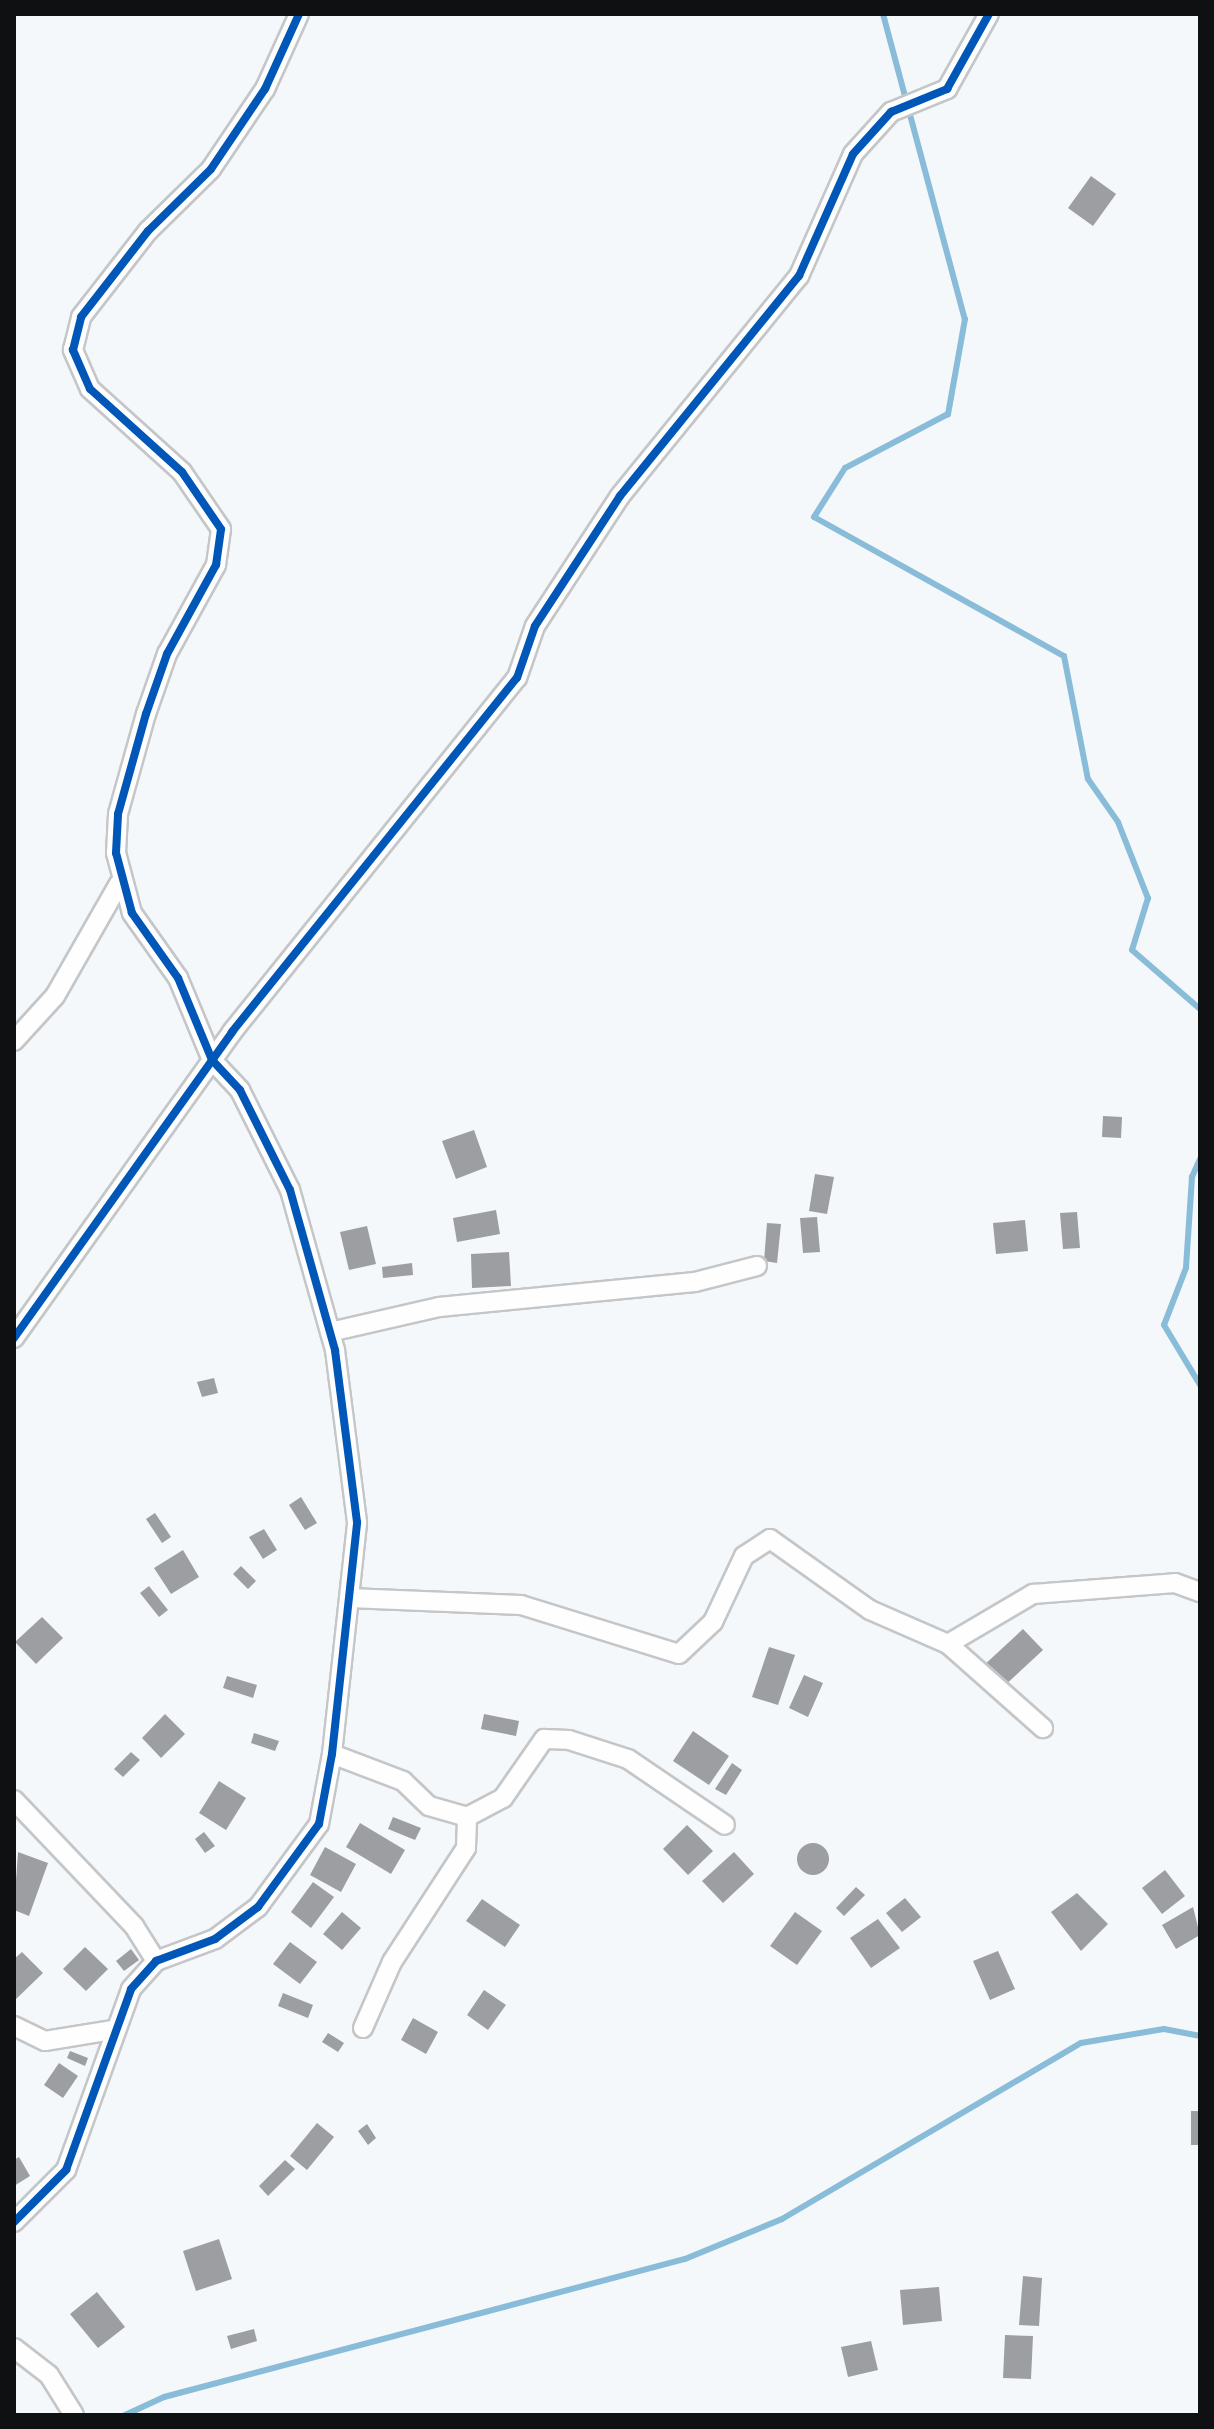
<!DOCTYPE html>
<style>
body{margin:0}
#map{position:relative;width:1214px;height:2429px;overflow:hidden;background:#f5f8fb;font-family:Overpass,sans-serif}
div>[style]{position:absolute}
[style*='--x']{left:calc(var(--x)*1px);top:calc(var(--y)*1px);width:calc(var(--w)*1px);rotate:calc(var(--a)*1deg)}
.stream>*{height:6px;margin:-3px;padding:0 3px;transform-origin:3px;border-radius:3px;background:#89bcd8}
.building>*{inset:0;background:#9c9ea1}
.round{border-radius:50%}
.roads{filter:drop-shadow(2px 0 #c4c6c8) drop-shadow(-2px 0 #c4c6c8) drop-shadow(0 2px #c4c6c8) drop-shadow(0 -2px #c4c6c8)}
.minor>*{height:18px;margin:-9px;padding:0 9px;transform-origin:9px;border-radius:9px;background:#fefefe}
.cycleway>*{height:8px;margin:-4px;padding:0 4px;transform-origin:4px;border-radius:4px;background:#0057b8}
span{translate:-50% -50%;white-space:nowrap;text-align:center;line-height:1.15;-webkit-text-stroke:8px #f2f7fe;paint-order:stroke}
.frame{position:absolute;inset:0;border:16px solid #0e1012;pointer-events:none}
</style>
<div id="map">
<div class="stream">
<i style="--x:883;--y:14;--w:316;--a:75"></i>
<i style="--x:965;--y:319;--w:97;--a:100.1"></i>
<i style="--x:948;--y:414;--w:116;--a:152.3"></i>
<i style="--x:845;--y:468;--w:58;--a:122.3"></i>
<i style="--x:814;--y:517;--w:286;--a:29.1"></i>
<i style="--x:1064;--y:656;--w:125;--a:79"></i>
<i style="--x:1088;--y:779;--w:52;--a:55.1"></i>
<i style="--x:1118;--y:822;--w:82;--a:68.5"></i>
<i style="--x:1148;--y:898;--w:54;--a:107.1"></i>
<i style="--x:1132;--y:950;--w:90;--a:40.9"></i>
<i style="--x:1200;--y:1159;--w:20;--a:114"></i>
<i style="--x:1192;--y:1177;--w:91;--a:93.8"></i>
<i style="--x:1186;--y:1268;--w:61;--a:111.1"></i>
<i style="--x:1164;--y:1325;--w:70;--a:59"></i>
<i style="--x:125;--y:2415;--w:43;--a:-24.8"></i>
<i style="--x:164;--y:2397;--w:539;--a:-14.84"></i>
<i style="--x:685;--y:2259;--w:105;--a:-22.4"></i>
<i style="--x:782;--y:2219;--w:347;--a:-30.5"></i>
<i style="--x:1081;--y:2043;--w:84;--a:-9.6"></i>
<i style="--x:1164;--y:2029;--w:37;--a:11"></i>
</div>
<div class="building">
<i style="clip-path:polygon(1091px 176px,1116px 194px,1093px 226px,1068px 208px)"></i>
<i style="clip-path:polygon(1103px 1116px,1122px 1117px,1121px 1138px,1102px 1137px)"></i>
<i style="clip-path:polygon(474px 1130px,487px 1167px,456px 1179px,442px 1141px)"></i>
<i style="clip-path:polygon(815px 1174px,834px 1177px,827px 1214px,809px 1211px)"></i>
<i style="clip-path:polygon(496px 1210px,500px 1234px,457px 1242px,453px 1218px)"></i>
<i style="clip-path:polygon(1077px 1212px,1080px 1248px,1063px 1249px,1060px 1213px)"></i>
<i style="clip-path:polygon(817px 1217px,820px 1252px,803px 1253px,800px 1218px)"></i>
<i style="clip-path:polygon(1025px 1220px,1028px 1251px,996px 1254px,993px 1223px)"></i>
<i style="clip-path:polygon(767px 1223px,781px 1224px,777px 1263px,764px 1261px)"></i>
<i style="clip-path:polygon(367px 1226px,376px 1264px,349px 1270px,340px 1232px)"></i>
<i style="clip-path:polygon(509px 1252px,511px 1286px,472px 1288px,471px 1254px)"></i>
<i style="clip-path:polygon(412px 1263px,413px 1275px,383px 1278px,382px 1267px)"></i>
<i style="clip-path:polygon(214px 1378px,218px 1393px,202px 1397px,197px 1382px)"></i>
<i style="clip-path:polygon(301px 1497px,317px 1523px,305px 1530px,289px 1505px)"></i>
<i style="clip-path:polygon(155px 1513px,171px 1537px,162px 1543px,146px 1519px)"></i>
<i style="clip-path:polygon(264px 1529px,277px 1550px,263px 1559px,249px 1537px)"></i>
<i style="clip-path:polygon(183px 1550px,199px 1577px,171px 1594px,154px 1568px)"></i>
<i style="clip-path:polygon(241px 1566px,256px 1581px,248px 1589px,233px 1574px)"></i>
<i style="clip-path:polygon(149px 1586px,168px 1610px,159px 1617px,140px 1593px)"></i>
<i style="clip-path:polygon(42px 1617px,63px 1638px,36px 1664px,15px 1642px)"></i>
<i style="clip-path:polygon(1023px 1629px,1043px 1650px,1002px 1688px,982px 1667px)"></i>
<i style="clip-path:polygon(769px 1647px,795px 1655px,778px 1705px,752px 1697px)"></i>
<i style="clip-path:polygon(804px 1675px,823px 1683px,808px 1717px,789px 1708px)"></i>
<i style="clip-path:polygon(227px 1676px,257px 1685px,253px 1698px,223px 1688px)"></i>
<i style="clip-path:polygon(165px 1714px,185px 1734px,161px 1758px,142px 1738px)"></i>
<i style="clip-path:polygon(484px 1714px,519px 1721px,516px 1736px,481px 1729px)"></i>
<i style="clip-path:polygon(693px 1731px,729px 1756px,709px 1785px,673px 1761px)"></i>
<i style="clip-path:polygon(254px 1733px,279px 1741px,275px 1751px,251px 1743px)"></i>
<i style="clip-path:polygon(131px 1752px,140px 1760px,123px 1777px,114px 1769px)"></i>
<i style="clip-path:polygon(732px 1763px,742px 1770px,726px 1795px,715px 1789px)"></i>
<i style="clip-path:polygon(219px 1781px,246px 1798px,226px 1830px,199px 1813px)"></i>
<i style="clip-path:polygon(393px 1817px,421px 1828px,415px 1840px,388px 1829px)"></i>
<i style="clip-path:polygon(360px 1823px,405px 1850px,391px 1874px,346px 1847px)"></i>
<i style="clip-path:polygon(687px 1825px,713px 1851px,688px 1875px,663px 1849px)"></i>
<i style="clip-path:polygon(204px 1832px,215px 1846px,205px 1853px,195px 1839px)"></i>
<i class="round" style="left:797px;top:1843px;width:32px;height:32px"></i>
<i style="clip-path:polygon(325px 1847px,356px 1864px,341px 1892px,310px 1875px)"></i>
<i style="clip-path:polygon(18px 1852px,48px 1863px,29px 1916px,14px 1910px)"></i>
<i style="clip-path:polygon(734px 1852px,754px 1874px,723px 1903px,702px 1881px)"></i>
<i style="clip-path:polygon(1165px 1870px,1185px 1896px,1162px 1914px,1142px 1888px)"></i>
<i style="clip-path:polygon(313px 1882px,334px 1897px,311px 1928px,291px 1912px)"></i>
<i style="clip-path:polygon(856px 1887px,865px 1895px,844px 1916px,836px 1908px)"></i>
<i style="clip-path:polygon(1077px 1893px,1108px 1924px,1081px 1951px,1051px 1912px)"></i>
<i style="clip-path:polygon(905px 1898px,921px 1917px,902px 1932px,886px 1913px)"></i>
<i style="clip-path:polygon(482px 1899px,520px 1925px,505px 1947px,466px 1921px)"></i>
<i style="clip-path:polygon(1193px 1907px,1200px 1935px,1176px 1949px,1162px 1925px)"></i>
<i style="clip-path:polygon(342px 1912px,361px 1928px,342px 1950px,323px 1934px)"></i>
<i style="clip-path:polygon(795px 1912px,822px 1931px,797px 1965px,770px 1946px)"></i>
<i style="clip-path:polygon(878px 1919px,900px 1948px,871px 1968px,850px 1938px)"></i>
<i style="clip-path:polygon(290px 1942px,317px 1962px,300px 1984px,273px 1964px)"></i>
<i style="clip-path:polygon(85px 1947px,108px 1969px,86px 1991px,63px 1969px)"></i>
<i style="clip-path:polygon(131px 1949px,139px 1960px,124px 1971px,116px 1961px)"></i>
<i style="clip-path:polygon(998px 1951px,1015px 1989px,990px 2000px,973px 1961px)"></i>
<i style="clip-path:polygon(22px 1952px,43px 1973px,14px 2001px,14px 1959px)"></i>
<i style="clip-path:polygon(484px 1990px,506px 2005px,488px 2030px,467px 2015px)"></i>
<i style="clip-path:polygon(283px 1993px,313px 2005px,308px 2018px,278px 2006px)"></i>
<i style="clip-path:polygon(413px 2018px,438px 2032px,426px 2054px,401px 2040px)"></i>
<i style="clip-path:polygon(328px 2033px,344px 2043px,338px 2052px,322px 2042px)"></i>
<i style="clip-path:polygon(70px 2051px,88px 2058px,85px 2066px,67px 2058px)"></i>
<i style="clip-path:polygon(59px 2063px,78px 2076px,63px 2098px,44px 2085px)"></i>
<i style="clip-path:polygon(1191px 2111px,1200px 2111px,1200px 2145px,1191px 2145px)"></i>
<i style="clip-path:polygon(317px 2123px,334px 2137px,307px 2170px,290px 2156px)"></i>
<i style="clip-path:polygon(367px 2124px,376px 2138px,368px 2145px,358px 2131px)"></i>
<i style="clip-path:polygon(19px 2157px,30px 2176px,14px 2186px,14px 2160px)"></i>
<i style="clip-path:polygon(285px 2160px,295px 2169px,268px 2196px,259px 2186px)"></i>
<i style="clip-path:polygon(219px 2239px,232px 2279px,196px 2291px,183px 2251px)"></i>
<i style="clip-path:polygon(1023px 2276px,1042px 2278px,1039px 2326px,1019px 2325px)"></i>
<i style="clip-path:polygon(939px 2287px,942px 2321px,903px 2325px,900px 2290px)"></i>
<i style="clip-path:polygon(97px 2292px,125px 2327px,98px 2348px,70px 2314px)"></i>
<i style="clip-path:polygon(254px 2329px,257px 2341px,231px 2349px,227px 2336px)"></i>
<i style="clip-path:polygon(1005px 2335px,1033px 2336px,1031px 2379px,1003px 2378px)"></i>
<i style="clip-path:polygon(871px 2341px,878px 2370px,848px 2377px,841px 2347px)"></i>
</div>
<div class="roads">
<div class="minor">
<i style="--x:14;--y:1041;--w:61;--a:-47.7"></i>
<i style="--x:55;--y:996;--w:129;--a:-60.3"></i>
<i style="--x:330;--y:1332;--w:112;--a:-12.9"></i>
<i style="--x:439;--y:1307;--w:257;--a:-5.6"></i>
<i style="--x:695;--y:1282;--w:64;--a:-14.5"></i>
<i style="--x:14;--y:1338;--w:376;--a:-54.5"></i>
<i style="--x:232;--y:1032;--w:454;--a:-51.2"></i>
<i style="--x:517;--y:678;--w:55;--a:-70.9"></i>
<i style="--x:535;--y:626;--w:155;--a:-56.8"></i>
<i style="--x:620;--y:496;--w:284;--a:-50.9"></i>
<i style="--x:799;--y:276;--w:133;--a:-66.1"></i>
<i style="--x:853;--y:154;--w:57;--a:-47.9"></i>
<i style="--x:891;--y:112;--w:61;--a:-22.3"></i>
<i style="--x:947;--y:89;--w:86;--a:-60.8"></i>
<i style="--x:349;--y:1598;--w:172;--a:2.3"></i>
<i style="--x:521;--y:1605;--w:165;--a:17.2"></i>
<i style="--x:679;--y:1654;--w:47;--a:-43.3"></i>
<i style="--x:713;--y:1622;--w:73;--a:-64.8"></i>
<i style="--x:744;--y:1556;--w:31;--a:-33"></i>
<i style="--x:770;--y:1539;--w:123;--a:35.4"></i>
<i style="--x:870;--y:1610;--w:85;--a:23.6"></i>
<i style="--x:948;--y:1644;--w:127;--a:41.5"></i>
<i style="--x:948;--y:1644;--w:99;--a:-30.5"></i>
<i style="--x:1033;--y:1594;--w:142;--a:-4.4"></i>
<i style="--x:1175;--y:1583;--w:27;--a:20"></i>
<i style="--x:332;--y:1754;--w:76;--a:20.8"></i>
<i style="--x:403;--y:1781;--w:36;--a:44"></i>
<i style="--x:429;--y:1806;--w:40;--a:16"></i>
<i style="--x:467;--y:1817;--w:41;--a:-27.8"></i>
<i style="--x:503;--y:1798;--w:72;--a:-55.2"></i>
<i style="--x:544;--y:1739;--w:25;--a:2"></i>
<i style="--x:569;--y:1740;--w:62;--a:17.9"></i>
<i style="--x:628;--y:1759;--w:117;--a:34.2"></i>
<i style="--x:14;--y:1800;--w:174;--a:46.4"></i>
<i style="--x:134;--y:1926;--w:41;--a:57.8"></i>
<i style="--x:14;--y:2026;--w:34;--a:26"></i>
<i style="--x:45;--y:2041;--w:69;--a:-9.2"></i>
<i style="--x:363;--y:2028;--w:72;--a:-66.3"></i>
<i style="--x:392;--y:1962;--w:136;--a:-57"></i>
<i style="--x:466;--y:1848;--w:31;--a:-88"></i>
<i style="--x:14;--y:2222;--w:74;--a:-45"></i>
<i style="--x:66;--y:2170;--w:192;--a:-70.2"></i>
<i style="--x:131;--y:1989;--w:38;--a:-48"></i>
<i style="--x:156;--y:1961;--w:63;--a:-20.4"></i>
<i style="--x:215;--y:1939;--w:54;--a:-36.7"></i>
<i style="--x:258;--y:1907;--w:103;--a:-53.7"></i>
<i style="--x:319;--y:1824;--w:71;--a:-79.5"></i>
<i style="--x:332;--y:1754;--w:233;--a:-83.8"></i>
<i style="--x:357;--y:1522;--w:173;--a:-97.3"></i>
<i style="--x:335;--y:1350;--w:166;--a:-105.7"></i>
<i style="--x:290;--y:1190;--w:112;--a:-116.6"></i>
<i style="--x:240;--y:1090;--w:41;--a:-133"></i>
<i style="--x:212;--y:1060;--w:89;--a:-112.5"></i>
<i style="--x:178;--y:978;--w:80;--a:-125.3"></i>
<i style="--x:132;--y:913;--w:62;--a:-104.9"></i>
<i style="--x:116;--y:853;--w:39;--a:-87"></i>
<i style="--x:118;--y:814;--w:104;--a:-74.4"></i>
<i style="--x:146;--y:714;--w:64;--a:-70.7"></i>
<i style="--x:167;--y:654;--w:102;--a:-61.2"></i>
<i style="--x:216;--y:565;--w:36;--a:-82"></i>
<i style="--x:221;--y:529;--w:69;--a:-124.4"></i>
<i style="--x:182;--y:472;--w:124;--a:-137.9"></i>
<i style="--x:90;--y:389;--w:43;--a:-113.6"></i>
<i style="--x:73;--y:350;--w:34;--a:-76"></i>
<i style="--x:81;--y:317;--w:109;--a:-52.1"></i>
<i style="--x:148;--y:231;--w:88;--a:-44.5"></i>
<i style="--x:211;--y:169;--w:97;--a:-56"></i>
<i style="--x:265;--y:89;--w:82;--a:-65.6"></i>
<i style="--x:14;--y:2348;--w:44;--a:37.6"></i>
<i style="--x:49;--y:2375;--w:47;--a:58"></i>
</div>
</div>
<div class="cycleway">
<i style="--x:14;--y:1338;--w:376;--a:-54.5"></i>
<i style="--x:232;--y:1032;--w:454;--a:-51.2"></i>
<i style="--x:517;--y:678;--w:55;--a:-70.9"></i>
<i style="--x:535;--y:626;--w:155;--a:-56.8"></i>
<i style="--x:620;--y:496;--w:284;--a:-50.9"></i>
<i style="--x:799;--y:276;--w:133;--a:-66.1"></i>
<i style="--x:853;--y:154;--w:57;--a:-47.9"></i>
<i style="--x:891;--y:112;--w:61;--a:-22.3"></i>
<i style="--x:947;--y:89;--w:86;--a:-60.8"></i>
<i style="--x:14;--y:2222;--w:74;--a:-45"></i>
<i style="--x:66;--y:2170;--w:192;--a:-70.2"></i>
<i style="--x:131;--y:1989;--w:38;--a:-48"></i>
<i style="--x:156;--y:1961;--w:63;--a:-20.4"></i>
<i style="--x:215;--y:1939;--w:54;--a:-36.7"></i>
<i style="--x:258;--y:1907;--w:103;--a:-53.7"></i>
<i style="--x:319;--y:1824;--w:71;--a:-79.5"></i>
<i style="--x:332;--y:1754;--w:233;--a:-83.8"></i>
<i style="--x:357;--y:1522;--w:173;--a:-97.3"></i>
<i style="--x:335;--y:1350;--w:166;--a:-105.7"></i>
<i style="--x:290;--y:1190;--w:112;--a:-116.6"></i>
<i style="--x:240;--y:1090;--w:41;--a:-133"></i>
<i style="--x:212;--y:1060;--w:89;--a:-112.5"></i>
<i style="--x:178;--y:978;--w:80;--a:-125.3"></i>
<i style="--x:132;--y:913;--w:62;--a:-104.9"></i>
<i style="--x:116;--y:853;--w:39;--a:-87"></i>
<i style="--x:118;--y:814;--w:104;--a:-74.4"></i>
<i style="--x:146;--y:714;--w:64;--a:-70.7"></i>
<i style="--x:167;--y:654;--w:102;--a:-61.2"></i>
<i style="--x:216;--y:565;--w:36;--a:-82"></i>
<i style="--x:221;--y:529;--w:69;--a:-124.4"></i>
<i style="--x:182;--y:472;--w:124;--a:-137.9"></i>
<i style="--x:90;--y:389;--w:43;--a:-113.6"></i>
<i style="--x:73;--y:350;--w:34;--a:-76"></i>
<i style="--x:81;--y:317;--w:109;--a:-52.1"></i>
<i style="--x:148;--y:231;--w:88;--a:-44.5"></i>
<i style="--x:211;--y:169;--w:97;--a:-56"></i>
<i style="--x:265;--y:89;--w:82;--a:-65.6"></i>
</div>
<div class="frame"></div>
</div>
